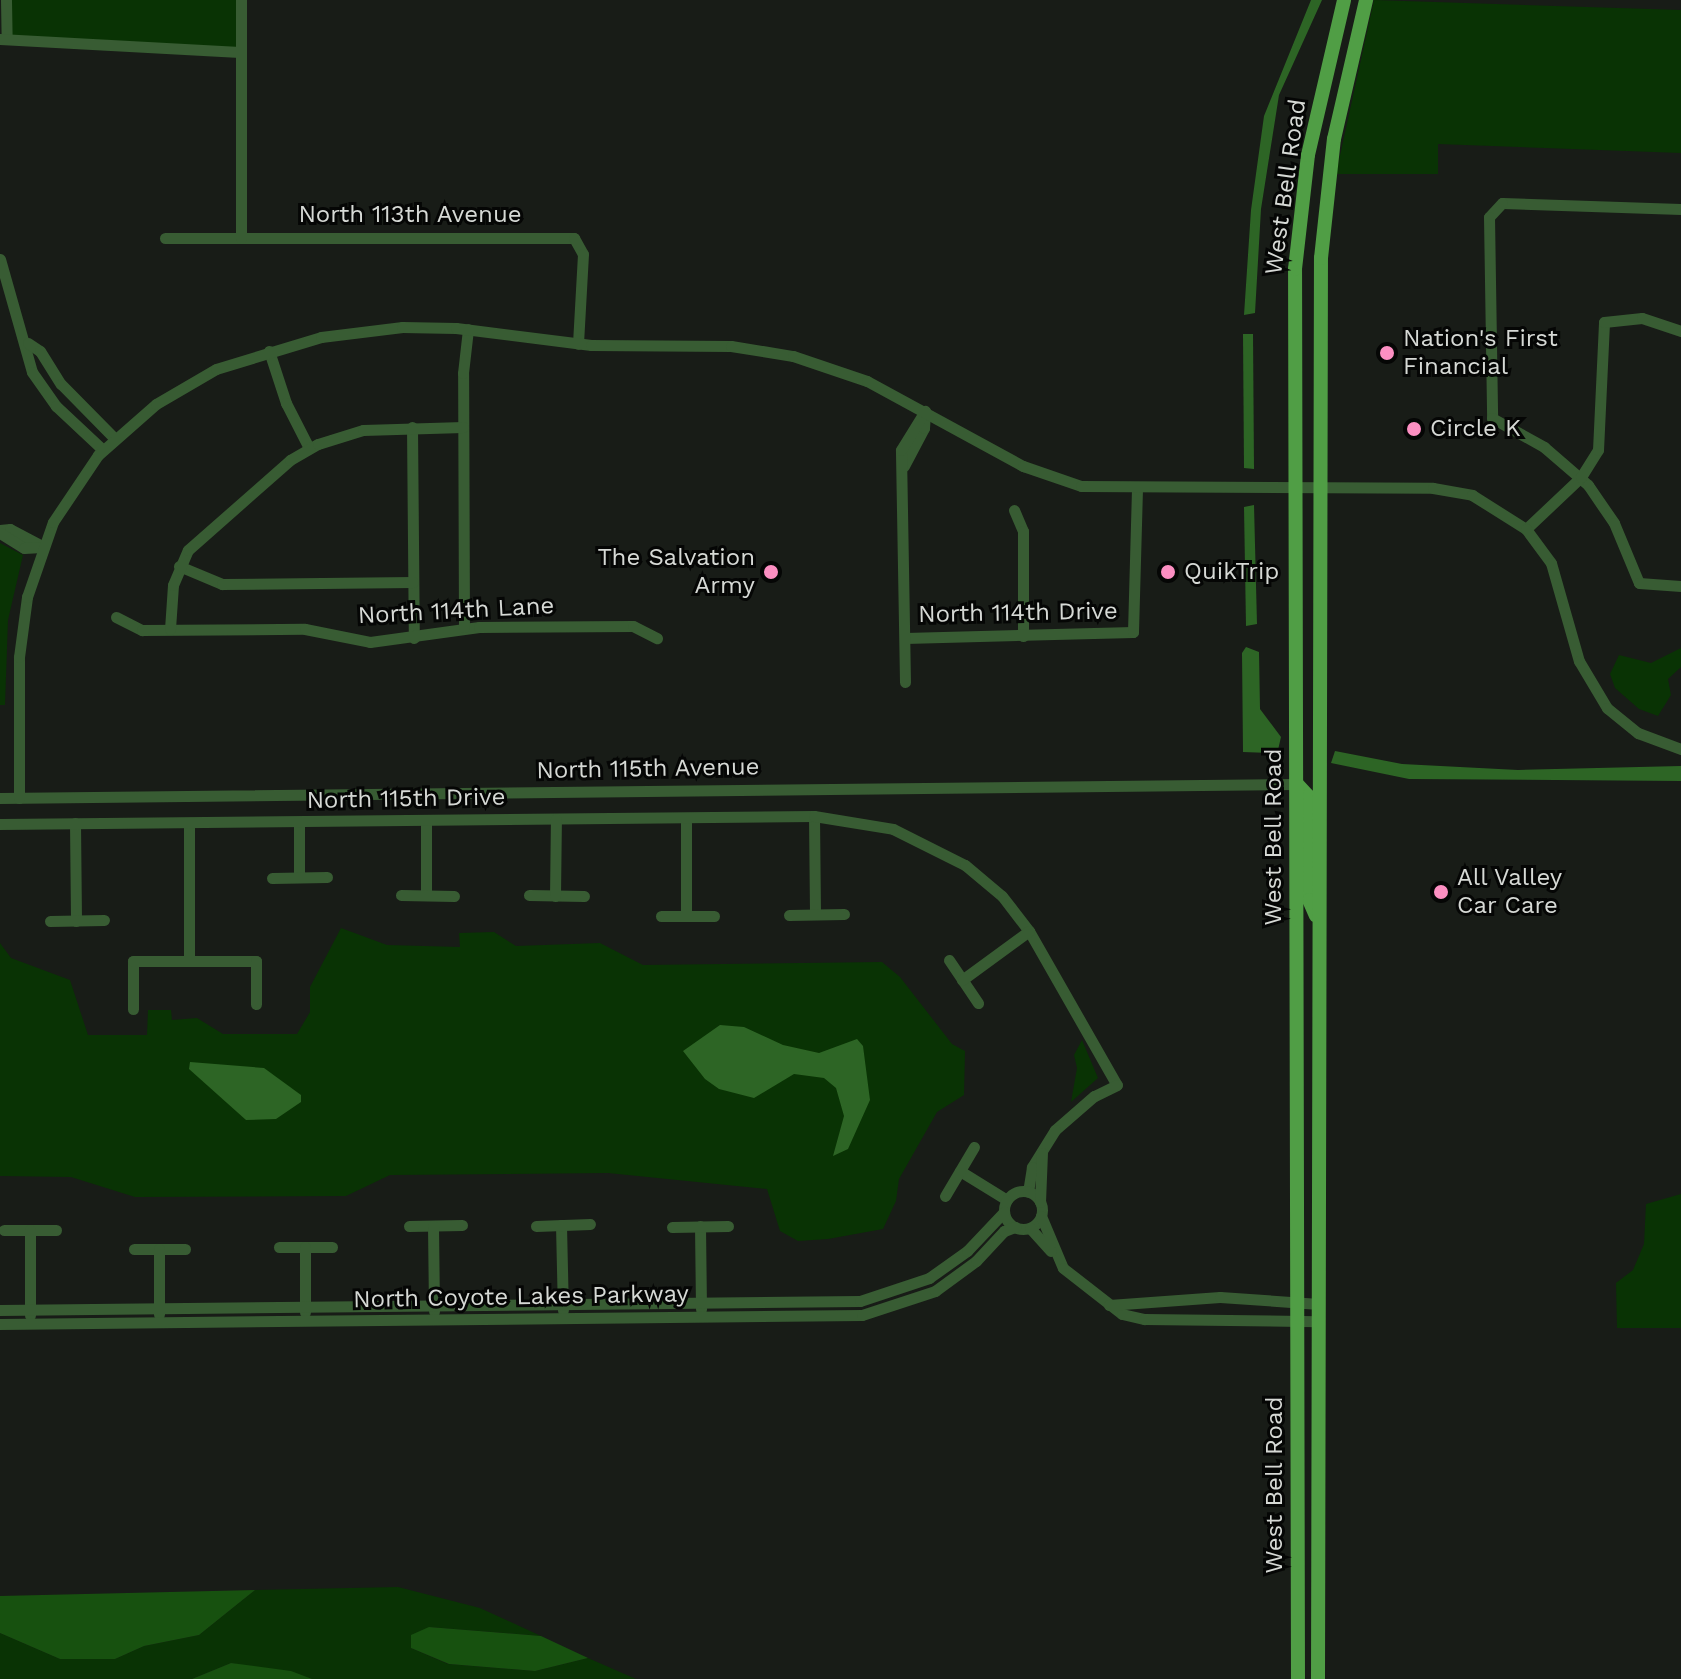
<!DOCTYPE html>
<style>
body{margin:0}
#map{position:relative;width:1681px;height:1679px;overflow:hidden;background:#181c17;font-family:"Work Sans",sans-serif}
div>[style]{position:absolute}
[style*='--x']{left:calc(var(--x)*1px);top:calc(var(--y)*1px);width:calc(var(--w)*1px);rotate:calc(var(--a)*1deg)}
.green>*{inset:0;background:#093304}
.forest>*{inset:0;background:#17510f}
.water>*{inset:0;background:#2d6525}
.minor>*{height:11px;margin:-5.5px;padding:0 5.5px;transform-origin:5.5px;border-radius:5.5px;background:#385c33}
.minor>.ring{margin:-5.5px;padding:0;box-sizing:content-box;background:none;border:11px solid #385c33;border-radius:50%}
.major>*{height:14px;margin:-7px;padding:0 7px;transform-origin:7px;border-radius:7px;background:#509e45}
.dots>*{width:22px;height:22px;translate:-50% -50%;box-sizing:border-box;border:4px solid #050605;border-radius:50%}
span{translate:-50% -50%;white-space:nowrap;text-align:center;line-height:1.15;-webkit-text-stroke:6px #050605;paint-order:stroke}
.street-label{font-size:24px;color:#d6d9d5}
.poi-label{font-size:24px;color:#d6d9d5}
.left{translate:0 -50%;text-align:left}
.right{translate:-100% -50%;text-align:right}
</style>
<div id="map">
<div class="green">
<i style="clip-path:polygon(6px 0,241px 0,240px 52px,7px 39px)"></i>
<i style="clip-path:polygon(1374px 0,1681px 10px,1681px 153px,1438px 144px,1438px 174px,1336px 174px)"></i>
<i style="clip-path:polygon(0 543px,23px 555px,8px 620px,5px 705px,0 705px)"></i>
<i style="clip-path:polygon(1681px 648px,1681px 667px,1668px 679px,1671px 695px,1658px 716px,1639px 709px,1615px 688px,1610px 674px,1619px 655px,1651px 663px)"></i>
<i style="clip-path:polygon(341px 928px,387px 945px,460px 947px,459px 933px,494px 932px,516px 946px,600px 943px,643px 965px,882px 962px,900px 977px,952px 1044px,965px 1051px,964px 1095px,937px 1112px,899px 1179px,896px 1201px,883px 1229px,828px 1239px,798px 1241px,780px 1231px,767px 1189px,608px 1173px,390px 1175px,346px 1196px,135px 1197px,71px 1177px,0 1176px,0 943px,11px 958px,70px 980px,88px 1035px,147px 1035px,148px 1010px,171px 1010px,172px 1020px,197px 1018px,223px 1034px,297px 1034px,310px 1012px,310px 987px)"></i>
<i style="clip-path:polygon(1082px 1040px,1098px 1078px,1071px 1102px,1077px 1068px,1074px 1055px)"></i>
<i style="clip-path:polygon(1681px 1194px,1681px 1328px,1617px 1328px,1616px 1283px,1633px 1270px,1644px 1244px,1646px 1204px)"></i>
<i style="clip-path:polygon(398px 1587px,480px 1608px,541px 1636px,429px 1627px,411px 1648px,448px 1664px,535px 1671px,588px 1658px,636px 1679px,312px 1679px,231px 1663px,192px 1679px,0 1679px,0 1633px,60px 1659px,115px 1659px,144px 1646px,199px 1635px,255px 1590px)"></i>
</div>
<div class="forest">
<i style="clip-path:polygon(255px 1590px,199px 1635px,144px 1646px,115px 1659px,60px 1659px,0 1633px,0 1596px)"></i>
<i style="clip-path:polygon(429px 1627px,541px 1636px,588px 1658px,535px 1671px,449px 1664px,411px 1648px,411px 1635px)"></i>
<i style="clip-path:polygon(231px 1663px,291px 1671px,312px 1679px,192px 1679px)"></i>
</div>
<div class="water">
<i style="clip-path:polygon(1311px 0,1322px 0,1279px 95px,1261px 209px,1255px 313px,1244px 315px,1251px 210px,1264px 116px)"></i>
<i style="clip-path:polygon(1243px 334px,1253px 334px,1254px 469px,1244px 468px)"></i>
<i style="clip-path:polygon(1254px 505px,1257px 624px,1246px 626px,1244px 507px)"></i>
<i style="clip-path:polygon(1246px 647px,1259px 652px,1260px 709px,1281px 737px,1278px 750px,1270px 753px,1243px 752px,1242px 653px)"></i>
<i style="clip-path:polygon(1335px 751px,1402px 764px,1518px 770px,1681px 766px,1681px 781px,1409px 779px,1331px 763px)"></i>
<i style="clip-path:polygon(720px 1025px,744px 1027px,783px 1045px,819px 1053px,857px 1039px,863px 1046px,870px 1100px,848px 1149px,833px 1156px,844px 1116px,836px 1088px,824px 1078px,794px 1074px,754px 1098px,719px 1089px,705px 1079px,683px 1051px)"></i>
<i style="clip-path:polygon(190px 1062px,264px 1068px,301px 1095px,301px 1102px,276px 1119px,246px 1120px,189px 1069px)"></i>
</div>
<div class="minor">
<i style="--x:6;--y:0;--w:39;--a:89"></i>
<i style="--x:0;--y:39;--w:240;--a:3.1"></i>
<i style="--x:1681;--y:209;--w:179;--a:-178.1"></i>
<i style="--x:1502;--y:203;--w:19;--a:133"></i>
<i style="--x:1489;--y:217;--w:201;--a:89.1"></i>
<i style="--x:1492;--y:418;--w:60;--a:29.1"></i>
<i style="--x:1544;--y:447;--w:58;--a:40.8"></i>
<i style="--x:1588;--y:485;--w:46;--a:55.6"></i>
<i style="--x:1614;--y:523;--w:65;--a:67.4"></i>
<i style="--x:1639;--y:583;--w:42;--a:4.1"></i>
<i style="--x:165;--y:238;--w:409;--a:0"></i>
<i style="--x:574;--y:238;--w:18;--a:61"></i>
<i style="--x:583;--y:254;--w:90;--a:93.2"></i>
<i style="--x:241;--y:238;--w:238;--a:-90"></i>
<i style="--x:0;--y:259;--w:117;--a:74.2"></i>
<i style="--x:32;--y:372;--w:42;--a:54.8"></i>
<i style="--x:56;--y:406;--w:64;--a:43.1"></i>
<i style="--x:28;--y:343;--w:14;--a:34"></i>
<i style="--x:40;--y:351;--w:39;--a:58"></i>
<i style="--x:61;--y:384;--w:76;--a:45.5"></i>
<i style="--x:269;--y:351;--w:55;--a:71.9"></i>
<i style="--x:286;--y:403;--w:51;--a:62.9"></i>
<i style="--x:412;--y:427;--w:211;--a:89.5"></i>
<i style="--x:904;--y:466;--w:43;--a:-62.2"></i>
<i style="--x:924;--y:428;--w:16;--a:-86"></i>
<i style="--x:1014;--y:510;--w:23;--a:67"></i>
<i style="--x:1023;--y:531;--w:105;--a:90"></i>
<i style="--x:1526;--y:529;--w:76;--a:-43.4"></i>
<i style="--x:1581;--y:477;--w:32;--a:-58"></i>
<i style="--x:1598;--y:450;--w:128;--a:-87.3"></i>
<i style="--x:1604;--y:322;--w:38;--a:-6"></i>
<i style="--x:1642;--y:318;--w:41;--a:18.4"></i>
<i style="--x:0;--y:530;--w:10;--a:-6"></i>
<i style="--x:10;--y:529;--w:36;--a:28"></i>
<i style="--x:0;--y:533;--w:28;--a:32"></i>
<i style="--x:24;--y:548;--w:18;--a:-3"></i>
<i style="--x:179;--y:566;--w:47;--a:22.7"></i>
<i style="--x:222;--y:584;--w:191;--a:-0.6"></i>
<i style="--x:116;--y:617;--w:29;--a:27"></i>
<i style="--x:142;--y:630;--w:163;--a:-0.4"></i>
<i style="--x:305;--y:629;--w:66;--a:11.3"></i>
<i style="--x:370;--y:642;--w:110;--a:-7.8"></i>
<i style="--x:479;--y:627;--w:154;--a:-0.4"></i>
<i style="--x:633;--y:626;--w:27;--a:27"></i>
<i style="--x:464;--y:627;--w:254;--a:-90.2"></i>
<i style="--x:463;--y:373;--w:44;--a:-83.5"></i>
<i style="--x:170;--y:629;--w:44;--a:-86.1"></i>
<i style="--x:173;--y:585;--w:38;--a:-67"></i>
<i style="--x:188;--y:550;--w:136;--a:-41.4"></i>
<i style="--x:290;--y:460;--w:32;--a:-30"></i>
<i style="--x:318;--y:444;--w:47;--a:-17.3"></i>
<i style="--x:363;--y:430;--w:100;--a:-1.7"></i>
<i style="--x:905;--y:638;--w:228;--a:-1.5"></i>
<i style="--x:1133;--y:632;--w:143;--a:-88.4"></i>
<i style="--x:905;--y:682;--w:232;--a:-91"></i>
<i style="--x:901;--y:450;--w:46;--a:-58.4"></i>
<i style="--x:0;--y:798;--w:1297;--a:-0.62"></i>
<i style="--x:19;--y:798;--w:141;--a:-90"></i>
<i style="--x:19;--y:657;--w:61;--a:-82.4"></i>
<i style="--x:27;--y:597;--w:79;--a:-70.9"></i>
<i style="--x:53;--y:522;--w:81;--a:-56.1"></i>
<i style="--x:98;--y:455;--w:77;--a:-41.3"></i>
<i style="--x:156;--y:404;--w:69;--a:-30.3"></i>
<i style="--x:216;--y:369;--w:110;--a:-16.9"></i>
<i style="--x:321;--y:337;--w:82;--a:-7"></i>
<i style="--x:402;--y:327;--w:54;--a:1.1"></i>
<i style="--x:456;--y:328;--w:136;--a:7.2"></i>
<i style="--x:591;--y:345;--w:140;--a:0.4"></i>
<i style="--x:731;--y:346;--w:63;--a:9.2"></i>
<i style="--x:793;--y:356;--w:78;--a:18.7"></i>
<i style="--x:867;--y:381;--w:178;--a:28.6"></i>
<i style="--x:1023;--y:466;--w:61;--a:19"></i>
<i style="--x:1081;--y:486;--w:352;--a:0.3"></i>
<i style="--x:1433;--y:488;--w:40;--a:10"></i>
<i style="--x:1472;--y:495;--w:64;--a:32.2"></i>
<i style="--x:1526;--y:529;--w:42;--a:53.7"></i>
<i style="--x:1551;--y:563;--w:102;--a:74.1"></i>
<i style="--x:1579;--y:661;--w:55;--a:59.2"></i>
<i style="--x:1607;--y:708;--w:40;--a:39"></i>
<i style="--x:1638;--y:733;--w:46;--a:20.4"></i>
<i style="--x:814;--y:816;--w:98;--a:89.4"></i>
<i style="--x:686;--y:818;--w:98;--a:90"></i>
<i style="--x:426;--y:820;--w:75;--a:90"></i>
<i style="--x:299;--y:822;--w:55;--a:90"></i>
<i style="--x:75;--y:823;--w:98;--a:89.4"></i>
<i style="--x:189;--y:823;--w:138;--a:90"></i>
<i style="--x:0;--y:824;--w:814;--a:-0.56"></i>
<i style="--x:814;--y:816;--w:80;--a:9.3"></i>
<i style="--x:893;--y:829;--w:80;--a:26.6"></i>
<i style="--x:965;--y:865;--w:48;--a:40"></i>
<i style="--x:1002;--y:896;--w:44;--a:52.4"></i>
<i style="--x:1029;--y:931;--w:177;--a:60.3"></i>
<i style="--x:1117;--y:1085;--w:25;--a:154"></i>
<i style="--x:1094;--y:1096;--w:52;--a:138.9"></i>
<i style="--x:1055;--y:1130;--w:44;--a:121.9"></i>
<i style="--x:1032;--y:1167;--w:25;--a:99"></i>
<i style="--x:272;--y:878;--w:55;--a:-1"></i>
<i style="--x:401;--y:895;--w:53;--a:1.1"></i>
<i style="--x:529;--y:895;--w:55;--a:1"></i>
<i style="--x:555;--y:896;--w:77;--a:-89.3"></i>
<i style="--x:789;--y:915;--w:55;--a:-1"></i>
<i style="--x:661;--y:916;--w:53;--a:0"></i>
<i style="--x:50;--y:921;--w:54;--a:-1.1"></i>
<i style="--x:949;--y:960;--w:52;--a:56"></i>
<i style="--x:962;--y:980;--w:83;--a:-36.2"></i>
<i style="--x:133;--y:1009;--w:48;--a:-90"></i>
<i style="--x:133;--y:961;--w:123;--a:0"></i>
<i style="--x:256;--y:961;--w:43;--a:90"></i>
<i style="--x:960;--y:1171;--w:55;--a:31.7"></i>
<i class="ring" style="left:1004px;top:1191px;width:27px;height:27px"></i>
<i style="--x:945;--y:1196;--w:57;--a:-59.4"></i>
<i style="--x:1040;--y:1202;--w:49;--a:-87.7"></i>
<i style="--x:1041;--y:1216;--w:56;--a:67.1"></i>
<i style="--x:1063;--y:1268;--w:75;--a:37.9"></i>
<i style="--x:1122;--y:1314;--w:23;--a:13"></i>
<i style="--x:1144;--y:1319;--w:174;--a:0.7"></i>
<i style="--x:561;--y:1225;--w:85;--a:88.7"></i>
<i style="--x:409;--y:1226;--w:53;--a:-1.1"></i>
<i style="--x:433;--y:1226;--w:85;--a:89.3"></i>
<i style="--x:536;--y:1226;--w:54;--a:-2.1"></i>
<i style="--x:700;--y:1226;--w:83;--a:89.3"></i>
<i style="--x:672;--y:1227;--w:56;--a:-1"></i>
<i style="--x:1030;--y:1228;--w:31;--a:48"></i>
<i style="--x:4;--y:1230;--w:52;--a:0"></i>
<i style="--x:30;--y:1230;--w:85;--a:90"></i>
<i style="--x:279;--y:1247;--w:53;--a:0"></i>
<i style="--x:305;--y:1247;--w:65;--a:90"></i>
<i style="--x:134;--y:1249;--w:51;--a:0"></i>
<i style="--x:1109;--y:1305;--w:111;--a:-4.1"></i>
<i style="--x:1220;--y:1297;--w:99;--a:4"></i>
<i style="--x:0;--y:1310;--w:860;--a:-0.6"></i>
<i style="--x:860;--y:1301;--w:73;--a:-18.4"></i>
<i style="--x:929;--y:1278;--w:47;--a:-35.4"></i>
<i style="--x:967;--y:1251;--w:54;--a:-46.5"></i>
<i style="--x:159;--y:1314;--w:65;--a:-90"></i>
<i style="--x:0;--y:1324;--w:862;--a:-0.6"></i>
<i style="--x:862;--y:1315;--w:77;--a:-18.2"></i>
<i style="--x:935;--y:1291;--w:51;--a:-36.2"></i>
<i style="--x:976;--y:1261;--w:41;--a:-47"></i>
<i style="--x:1004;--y:1231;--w:12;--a:-20"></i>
</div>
<div class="major">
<i style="--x:1297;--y:784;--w:16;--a:47"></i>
<i style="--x:1308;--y:796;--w:104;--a:89.4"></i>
<i style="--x:1309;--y:900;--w:17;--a:66"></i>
<i style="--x:1298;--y:1679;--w:1410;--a:-90.12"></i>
<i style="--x:1295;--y:269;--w:115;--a:-83.5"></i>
<i style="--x:1308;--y:155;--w:159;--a:-76.9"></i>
<i style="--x:1318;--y:1679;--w:1421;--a:-89.88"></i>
<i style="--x:1321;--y:258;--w:120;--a:-83.8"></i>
<i style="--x:1334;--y:139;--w:143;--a:-77"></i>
</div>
<div class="dots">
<i style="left:1387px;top:353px;background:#fc8fc2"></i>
<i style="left:1414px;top:429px;background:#fc8fc2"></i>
<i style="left:771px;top:572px;background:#fc8fc2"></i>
<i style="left:1168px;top:572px;background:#fc8fc2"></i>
<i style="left:1441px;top:892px;background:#fc8fc2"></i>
</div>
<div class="street-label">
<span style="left:1286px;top:187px;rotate:-82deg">West Bell Road</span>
<span style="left:410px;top:215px">North 113th Avenue</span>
<span style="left:456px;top:611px;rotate:-3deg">North 114th Lane</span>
<span style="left:1018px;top:613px;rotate:-1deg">North 114th Drive</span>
<span style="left:648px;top:769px;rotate:-1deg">North 115th Avenue</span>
<span style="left:406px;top:799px;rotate:-1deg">North 115th Drive</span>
<span style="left:1274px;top:837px;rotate:-90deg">West Bell Road</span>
<span style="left:521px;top:1297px;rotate:-1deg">North Coyote Lakes Parkway</span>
<span style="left:1275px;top:1485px;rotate:-90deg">West Bell Road</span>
</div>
<div class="poi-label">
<span class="left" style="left:1403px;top:353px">Nation's First<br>Financial</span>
<span class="left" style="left:1430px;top:429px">Circle K</span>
<span class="right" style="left:755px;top:572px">The Salvation<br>Army</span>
<span class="left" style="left:1184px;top:572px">QuikTrip</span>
<span class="left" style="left:1457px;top:892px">All Valley<br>Car Care</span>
</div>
</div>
